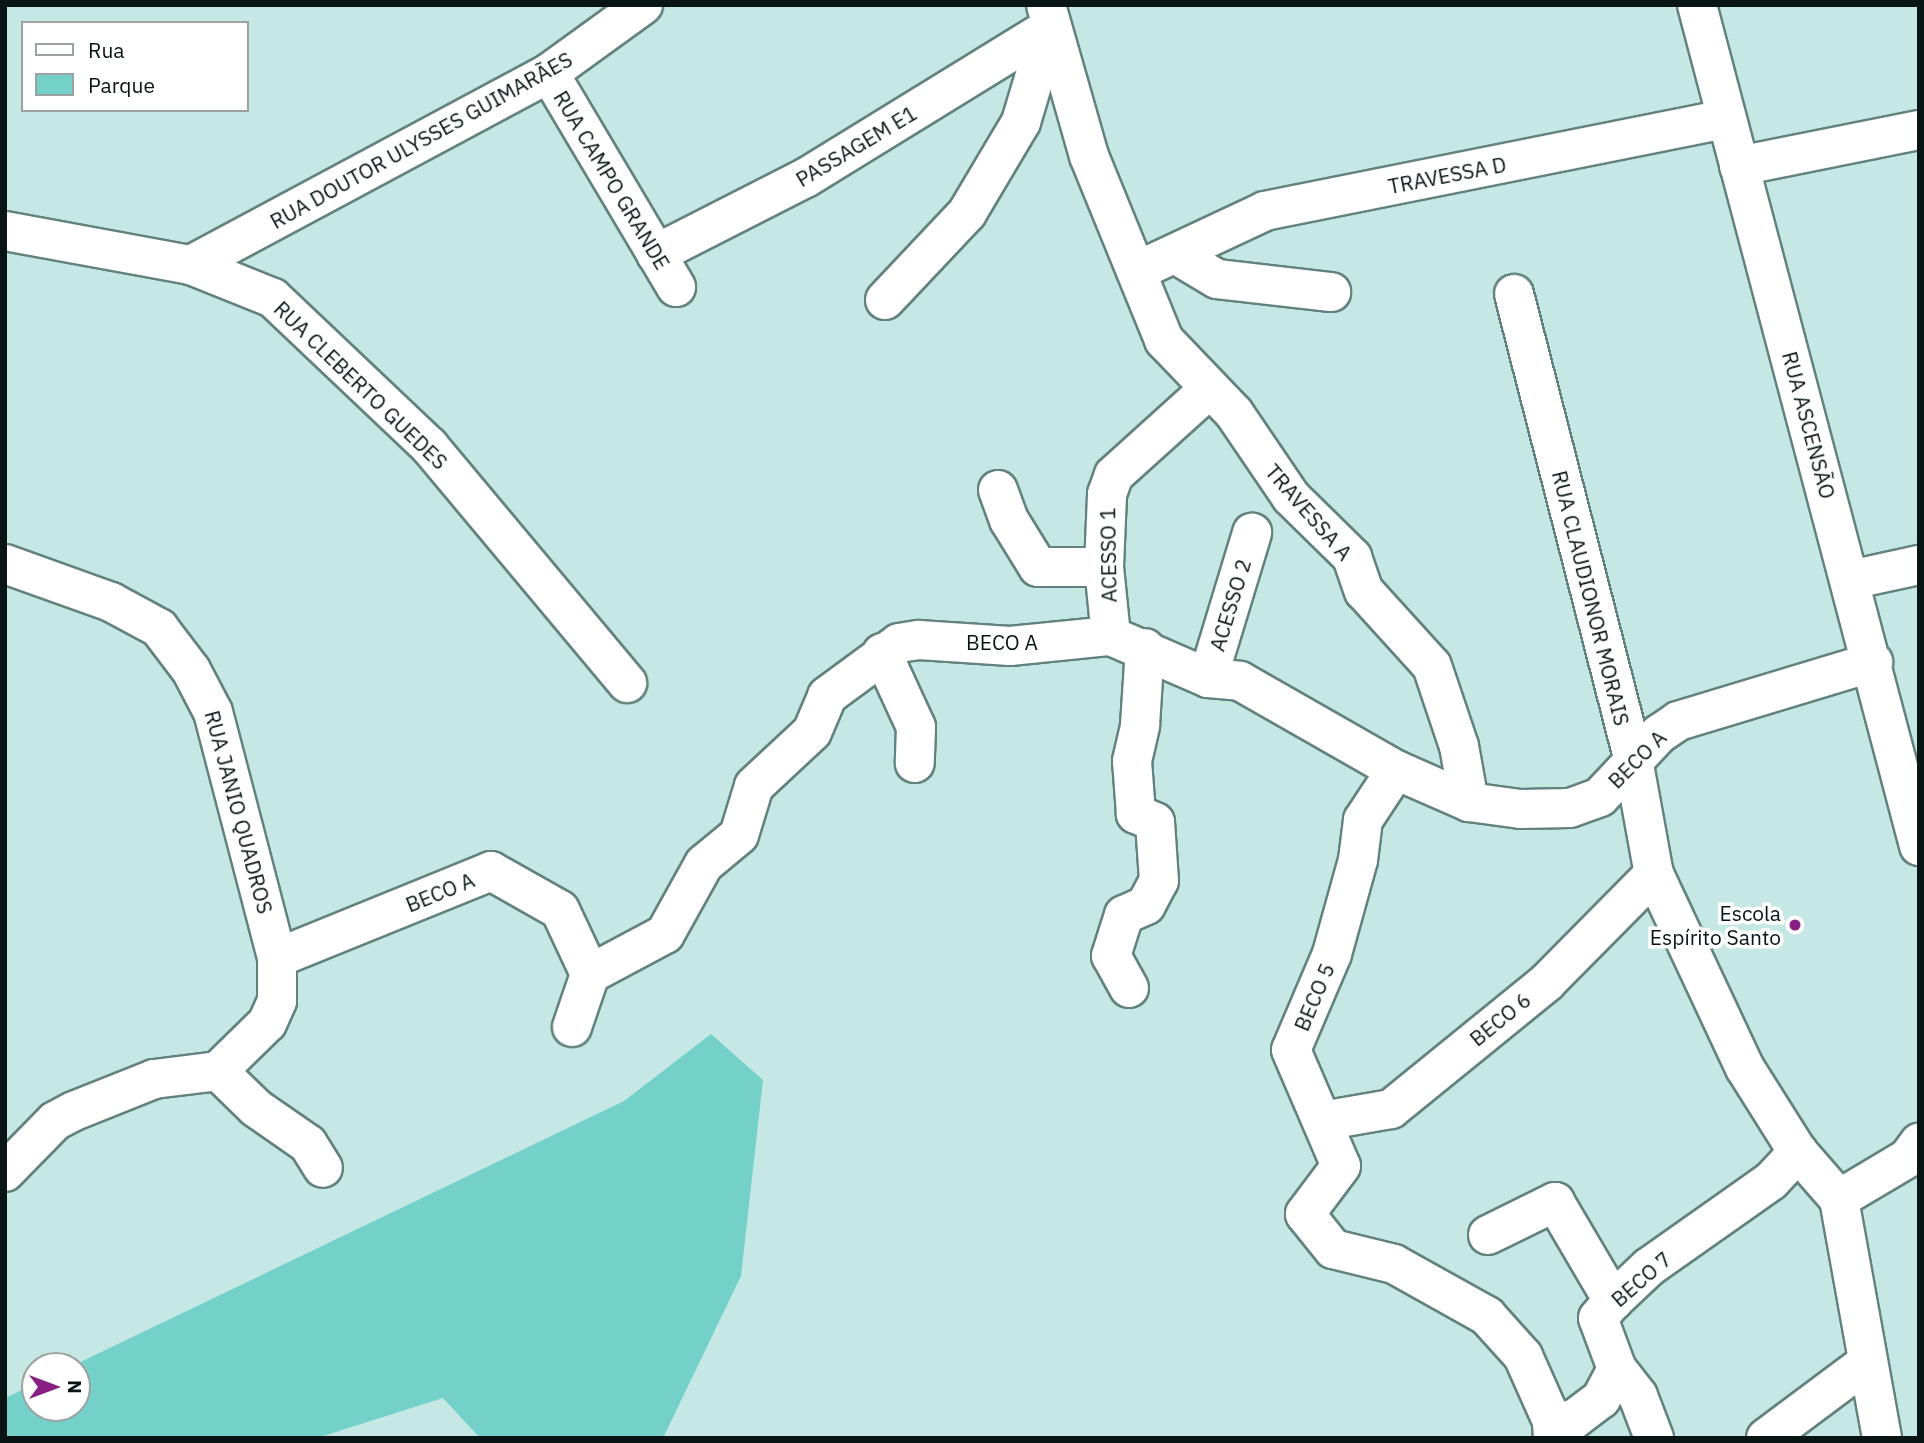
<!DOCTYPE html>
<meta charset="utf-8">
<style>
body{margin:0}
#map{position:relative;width:1924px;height:1443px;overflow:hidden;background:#c6e8e4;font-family:"IBM Plex Sans",sans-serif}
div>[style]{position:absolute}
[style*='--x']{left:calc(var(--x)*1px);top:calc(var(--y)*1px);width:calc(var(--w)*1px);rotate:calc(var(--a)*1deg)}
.green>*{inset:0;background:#73d1c9}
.roads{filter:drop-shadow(2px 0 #63827f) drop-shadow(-2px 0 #63827f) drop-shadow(0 2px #63827f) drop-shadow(0 -2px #63827f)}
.minor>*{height:38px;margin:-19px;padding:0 19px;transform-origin:19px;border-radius:19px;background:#fff}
.dots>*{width:19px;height:19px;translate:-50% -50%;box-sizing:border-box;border:4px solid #fff;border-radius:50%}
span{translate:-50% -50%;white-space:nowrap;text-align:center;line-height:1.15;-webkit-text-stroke:7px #fff;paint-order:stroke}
.street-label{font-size:21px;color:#081514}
.poi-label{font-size:21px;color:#081514}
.right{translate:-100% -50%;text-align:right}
.frame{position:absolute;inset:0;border:7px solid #081514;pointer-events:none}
.legend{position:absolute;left:21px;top:21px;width:228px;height:91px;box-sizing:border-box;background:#fff;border:2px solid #9ca1a1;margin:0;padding:9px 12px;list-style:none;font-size:21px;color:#081514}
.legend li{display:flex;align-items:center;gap:14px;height:35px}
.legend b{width:35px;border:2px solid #9ca1a1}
.north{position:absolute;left:21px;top:1352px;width:70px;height:70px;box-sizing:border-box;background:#fff;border:2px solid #9ca1a1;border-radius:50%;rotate:90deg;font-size:19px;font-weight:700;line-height:28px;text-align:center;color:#081514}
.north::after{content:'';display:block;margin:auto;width:24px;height:32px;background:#891e83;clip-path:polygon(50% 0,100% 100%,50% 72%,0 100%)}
</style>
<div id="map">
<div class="green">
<i style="clip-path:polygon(711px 1034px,763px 1080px,741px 1276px,663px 1438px,480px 1438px,443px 1398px,317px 1438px,5px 1438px,5px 1398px,35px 1384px,35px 1408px,77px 1408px,77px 1366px,72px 1366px,624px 1101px)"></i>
</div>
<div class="roads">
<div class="minor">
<i style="--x:1046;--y:5;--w:157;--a:74.1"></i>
<i style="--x:1089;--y:156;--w:199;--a:67.8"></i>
<i style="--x:1164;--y:340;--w:101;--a:46.2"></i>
<i style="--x:1234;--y:413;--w:102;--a:55.8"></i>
<i style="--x:1291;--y:497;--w:86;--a:44.5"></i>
<i style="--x:1352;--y:557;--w:36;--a:71"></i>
<i style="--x:1364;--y:591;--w:101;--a:47.8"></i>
<i style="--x:1432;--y:666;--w:84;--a:71.4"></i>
<i style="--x:1459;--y:746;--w:57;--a:79.9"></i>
<i style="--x:1697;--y:5;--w:870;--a:75.21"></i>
<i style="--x:549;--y:73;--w:249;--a:59.3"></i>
<i style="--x:1739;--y:166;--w:184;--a:-11.3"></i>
<i style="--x:5;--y:231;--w:189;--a:10.4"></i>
<i style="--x:191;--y:265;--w:88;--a:21.9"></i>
<i style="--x:273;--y:298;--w:215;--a:43.5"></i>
<i style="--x:429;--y:446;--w:309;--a:50.1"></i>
<i style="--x:656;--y:254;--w:169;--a:-27"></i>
<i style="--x:807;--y:177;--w:284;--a:-31.6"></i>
<i style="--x:1175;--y:254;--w:49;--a:30.8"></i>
<i style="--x:1217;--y:279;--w:115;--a:6.5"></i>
<i style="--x:191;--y:265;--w:406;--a:-28.2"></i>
<i style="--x:549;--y:73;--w:116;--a:-35.9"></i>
<i style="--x:1137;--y:271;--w:141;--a:-25.1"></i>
<i style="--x:1265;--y:211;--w:470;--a:-11.3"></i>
<i style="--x:1514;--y:294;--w:480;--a:75.6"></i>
<i style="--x:1633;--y:759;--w:117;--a:79.7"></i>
<i style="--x:1654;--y:874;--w:214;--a:64.9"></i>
<i style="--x:1745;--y:1068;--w:99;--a:57.8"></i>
<i style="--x:1798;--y:1152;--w:62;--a:48.9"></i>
<i style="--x:1839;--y:1199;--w:243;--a:79.8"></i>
<i style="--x:885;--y:300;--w:120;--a:-46.7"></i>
<i style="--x:967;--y:213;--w:106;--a:-59.3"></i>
<i style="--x:1021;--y:122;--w:98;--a:-73.4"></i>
<i style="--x:998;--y:490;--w:32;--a:70"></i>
<i style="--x:1009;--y:520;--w:55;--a:58.3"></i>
<i style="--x:1038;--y:567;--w:66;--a:0"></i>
<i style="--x:5;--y:564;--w:113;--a:19.7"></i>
<i style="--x:111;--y:602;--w:55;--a:28.4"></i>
<i style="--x:159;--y:628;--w:53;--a:52.7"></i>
<i style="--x:191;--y:670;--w:47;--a:62.4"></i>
<i style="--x:213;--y:712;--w:254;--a:75.4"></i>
<i style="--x:277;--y:958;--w:43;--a:90"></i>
<i style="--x:277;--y:1001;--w:24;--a:114"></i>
<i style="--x:267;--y:1023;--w:69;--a:135.6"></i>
<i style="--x:1850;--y:580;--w:71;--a:-12.3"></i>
<i style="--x:1111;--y:636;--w:69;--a:-95.8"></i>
<i style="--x:1104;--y:567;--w:73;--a:-87.6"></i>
<i style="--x:1107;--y:494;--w:20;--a:-70"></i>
<i style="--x:1114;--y:475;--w:127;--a:-42.1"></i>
<i style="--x:882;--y:653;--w:81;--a:65.3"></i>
<i style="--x:916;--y:727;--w:36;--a:92"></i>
<i style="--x:1208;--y:678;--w:152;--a:-73.1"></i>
<i style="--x:1396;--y:770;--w:60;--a:123.4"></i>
<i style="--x:1363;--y:820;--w:40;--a:97.1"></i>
<i style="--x:1358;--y:860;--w:98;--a:105.5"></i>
<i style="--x:1332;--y:954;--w:104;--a:113.1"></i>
<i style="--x:1291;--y:1050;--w:126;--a:66.7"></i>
<i style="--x:1341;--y:1166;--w:60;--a:126.9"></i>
<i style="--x:1305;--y:1214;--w:45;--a:51.3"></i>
<i style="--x:1333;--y:1249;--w:63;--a:13.8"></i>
<i style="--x:1394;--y:1264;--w:107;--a:29.2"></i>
<i style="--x:1487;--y:1316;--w:54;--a:48"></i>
<i style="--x:1523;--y:1356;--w:71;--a:66"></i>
<i style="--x:1552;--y:1421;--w:17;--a:87"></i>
<i style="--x:277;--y:958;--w:231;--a:-22.1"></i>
<i style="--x:491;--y:871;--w:79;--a:29.5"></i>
<i style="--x:560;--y:910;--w:71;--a:64.9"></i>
<i style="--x:590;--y:974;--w:85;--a:-28.1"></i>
<i style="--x:665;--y:934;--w:80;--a:-60.9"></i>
<i style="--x:704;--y:864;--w:45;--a:-39.6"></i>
<i style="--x:739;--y:835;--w:51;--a:-73"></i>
<i style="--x:754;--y:786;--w:79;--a:-43"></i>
<i style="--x:812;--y:732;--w:39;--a:-67"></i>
<i style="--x:827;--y:696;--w:89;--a:-36.4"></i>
<i style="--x:899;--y:643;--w:20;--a:-9"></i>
<i style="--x:919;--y:640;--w:91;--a:3.8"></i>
<i style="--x:1010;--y:646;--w:101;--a:-5.7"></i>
<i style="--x:1111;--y:636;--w:106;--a:23.4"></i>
<i style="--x:1208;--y:678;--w:32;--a:5"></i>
<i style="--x:1240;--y:681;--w:180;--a:29.7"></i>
<i style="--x:1396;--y:770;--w:80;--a:23.7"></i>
<i style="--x:1469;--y:802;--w:52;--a:7.7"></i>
<i style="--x:1521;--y:809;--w:49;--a:-1.2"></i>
<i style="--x:1570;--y:808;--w:32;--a:-20"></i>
<i style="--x:1600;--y:797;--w:86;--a:-46.9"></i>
<i style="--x:1659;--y:734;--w:23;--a:-34"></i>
<i style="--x:1678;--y:721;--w:204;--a:-16.8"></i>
<i style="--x:1129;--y:988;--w:37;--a:-119"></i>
<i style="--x:1111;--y:956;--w:43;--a:-72.4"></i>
<i style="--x:1124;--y:915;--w:24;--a:-24"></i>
<i style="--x:1146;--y:905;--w:27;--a:-62"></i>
<i style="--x:1159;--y:881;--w:59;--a:-93.9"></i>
<i style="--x:1155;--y:822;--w:21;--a:-157"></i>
<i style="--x:1136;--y:814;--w:53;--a:-94.3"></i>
<i style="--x:1132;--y:761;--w:37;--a:-77"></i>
<i style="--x:1140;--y:725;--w:77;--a:-86.3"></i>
<i style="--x:572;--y:1027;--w:56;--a:-71.2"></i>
<i style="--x:1322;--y:1121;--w:70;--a:-9.9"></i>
<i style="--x:1391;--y:1109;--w:201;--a:-39.1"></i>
<i style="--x:1547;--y:982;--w:152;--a:-45.3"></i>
<i style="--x:5;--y:1172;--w:71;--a:-45.6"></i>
<i style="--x:55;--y:1121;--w:21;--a:-28"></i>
<i style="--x:74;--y:1111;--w:86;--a:-21.8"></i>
<i style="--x:154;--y:1079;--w:64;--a:-7.1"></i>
<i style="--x:218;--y:1071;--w:53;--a:44.2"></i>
<i style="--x:256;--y:1108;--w:63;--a:34.7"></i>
<i style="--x:308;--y:1144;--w:28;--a:58"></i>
<i style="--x:1839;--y:1199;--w:80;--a:-30.7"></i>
<i style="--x:1908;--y:1158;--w:19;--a:-54"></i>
<i style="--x:1488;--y:1235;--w:75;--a:-26.2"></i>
<i style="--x:1555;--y:1202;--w:115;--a:59.6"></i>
<i style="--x:1617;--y:1369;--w:34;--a:52"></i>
<i style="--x:1638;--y:1396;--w:45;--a:69.1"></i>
<i style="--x:1552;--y:1421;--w:21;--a:-3"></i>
<i style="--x:1573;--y:1420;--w:35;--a:-37"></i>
<i style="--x:1601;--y:1399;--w:34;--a:-62"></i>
<i style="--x:1617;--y:1369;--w:54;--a:-110.4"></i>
<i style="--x:1598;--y:1318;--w:23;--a:-49"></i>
<i style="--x:1613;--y:1301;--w:50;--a:-43.4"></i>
<i style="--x:1649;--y:1267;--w:149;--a:-35.2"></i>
<i style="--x:1771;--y:1181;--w:40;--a:-47"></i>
<i style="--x:1766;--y:1438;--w:127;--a:-36.7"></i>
</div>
</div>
<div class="dots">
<i style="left:1795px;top:925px;background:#891e83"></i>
</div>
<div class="street-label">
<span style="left:421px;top:140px;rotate:-29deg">RUA DOUTOR ULYSSES GUIMARÃES</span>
<span style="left:856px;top:146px;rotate:-31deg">PASSAGEM E1</span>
<span style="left:1447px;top:175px;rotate:-11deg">TRAVESSA D</span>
<span style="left:612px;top:180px;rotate:59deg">RUA CAMPO GRANDE</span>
<span style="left:361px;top:385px;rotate:44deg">RUA CLEBERTO GUEDES</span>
<span style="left:1809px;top:425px;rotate:75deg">RUA ASCENSÃO</span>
<span style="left:1309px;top:512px;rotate:49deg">TRAVESSA A</span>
<span style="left:1108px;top:555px;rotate:-91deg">ACESSO 1</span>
<span style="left:1591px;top:598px;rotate:76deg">RUA CLAUDIONOR MORAIS</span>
<span style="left:1230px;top:605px;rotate:-73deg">ACESSO 2</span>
<span style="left:1002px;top:642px">BECO A</span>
<span style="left:1637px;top:759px;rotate:-45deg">BECO A</span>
<span style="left:239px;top:812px;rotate:75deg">RUA JANIO QUADROS</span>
<span style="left:440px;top:892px;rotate:-22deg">BECO A</span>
<span style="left:1314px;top:997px;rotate:-67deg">BECO 5</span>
<span style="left:1500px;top:1019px;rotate:-39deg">BECO 6</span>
<span style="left:1641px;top:1279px;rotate:-41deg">BECO 7</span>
</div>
<div class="poi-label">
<span class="right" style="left:1781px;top:925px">Escola<br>Espírito Santo</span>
</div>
<div class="frame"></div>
<ul class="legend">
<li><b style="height:9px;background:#fff"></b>Rua</li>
<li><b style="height:19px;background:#73d1c9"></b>Parque</li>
</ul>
<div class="north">N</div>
</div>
